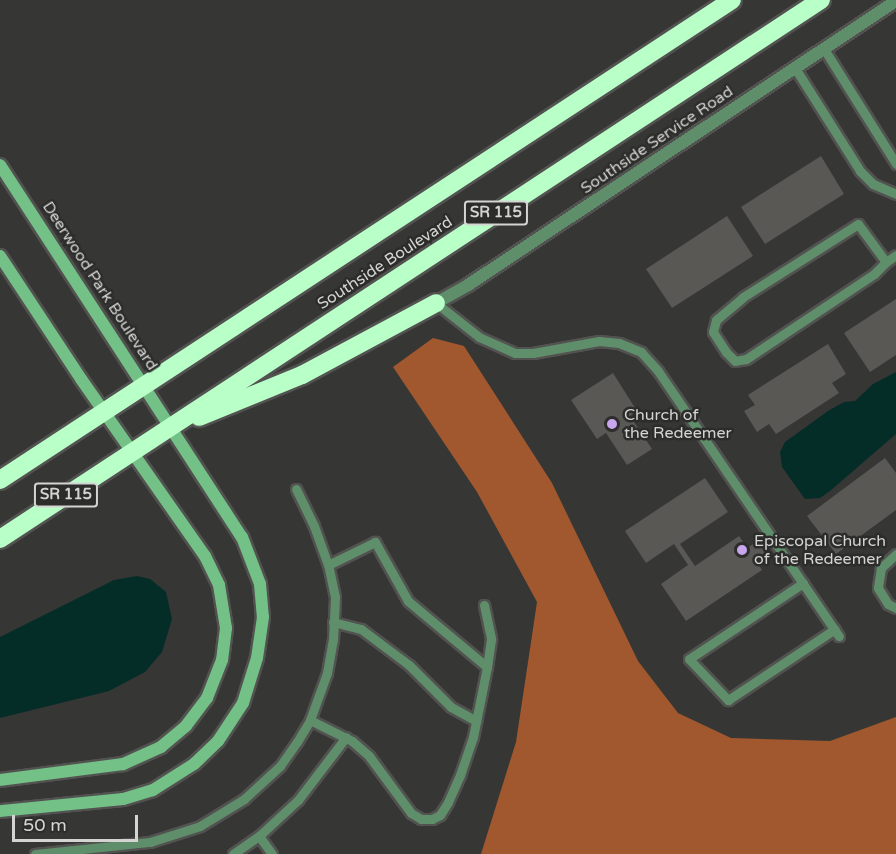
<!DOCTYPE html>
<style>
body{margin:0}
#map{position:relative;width:896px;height:854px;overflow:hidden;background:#363634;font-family:"Varela Round",sans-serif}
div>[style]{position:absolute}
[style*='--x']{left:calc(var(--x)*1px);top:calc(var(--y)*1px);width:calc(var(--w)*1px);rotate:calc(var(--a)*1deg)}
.forest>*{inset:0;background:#a1582f}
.water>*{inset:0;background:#042d28}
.building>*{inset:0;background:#595855}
.roads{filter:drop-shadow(2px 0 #525251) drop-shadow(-2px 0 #525251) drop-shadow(0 2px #525251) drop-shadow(0 -2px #525251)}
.lane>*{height:9px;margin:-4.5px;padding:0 4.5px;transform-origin:4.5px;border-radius:4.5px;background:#5f8f6a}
.street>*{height:12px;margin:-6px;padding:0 6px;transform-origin:6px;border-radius:6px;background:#5f8f6a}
.secondary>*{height:12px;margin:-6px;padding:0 6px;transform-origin:6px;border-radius:6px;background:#73c186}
.highway>*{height:18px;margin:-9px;padding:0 9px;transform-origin:9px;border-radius:9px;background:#b9ffc8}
.dots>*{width:16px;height:16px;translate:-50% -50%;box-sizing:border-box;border:3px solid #2c2c2a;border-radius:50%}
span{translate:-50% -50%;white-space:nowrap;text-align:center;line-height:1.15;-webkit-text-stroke:5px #2c2c2a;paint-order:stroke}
.shield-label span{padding:2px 4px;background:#2c2c2a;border:2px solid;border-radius:4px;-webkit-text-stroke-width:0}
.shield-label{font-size:15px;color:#d4d4d3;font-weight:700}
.street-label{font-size:16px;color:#d4d4d3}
.poi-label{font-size:16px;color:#d4d4d3}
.left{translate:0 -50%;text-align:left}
.scale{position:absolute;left:12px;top:815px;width:126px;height:27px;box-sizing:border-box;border:3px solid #d4d4d3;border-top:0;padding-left:8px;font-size:18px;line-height:21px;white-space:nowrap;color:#d4d4d3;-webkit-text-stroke:4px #2c2c2a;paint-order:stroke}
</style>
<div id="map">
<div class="forest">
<i style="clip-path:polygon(433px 338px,464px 346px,552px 483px,638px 661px,678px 713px,731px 738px,830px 741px,896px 717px,896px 854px,481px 854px,516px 742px,537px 602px,477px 492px,393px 367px)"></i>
</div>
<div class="water">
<i style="clip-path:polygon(896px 372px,896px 434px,830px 491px,820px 498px,805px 499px,782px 467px,780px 452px,785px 442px,828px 411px,844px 402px,855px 401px,873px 384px)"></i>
<i style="clip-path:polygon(137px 576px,150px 579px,166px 592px,172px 619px,162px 652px,145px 672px,109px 691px,0 718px,0 637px,114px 580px)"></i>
</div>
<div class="building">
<i style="clip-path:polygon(821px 156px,844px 194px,765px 244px,741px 207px)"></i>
<i style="clip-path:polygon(727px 216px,753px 256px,672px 308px,646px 269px)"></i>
<i style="clip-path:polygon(896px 299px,896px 355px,870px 372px,844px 333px)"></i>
<i style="clip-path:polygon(828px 344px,846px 374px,832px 383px,839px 393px,776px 434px,769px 424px,757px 432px,744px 411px,755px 405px,748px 395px)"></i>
<i style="clip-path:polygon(613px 373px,637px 411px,630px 416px,652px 449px,627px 465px,606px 433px,597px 439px,571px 400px)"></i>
<i style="clip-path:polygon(885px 458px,896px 473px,896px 510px,836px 554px,807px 516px)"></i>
<i style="clip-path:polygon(705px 478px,728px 512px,680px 544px,695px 566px,739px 536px,747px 548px,758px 541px,766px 552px,755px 559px,762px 570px,686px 621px,661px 584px,688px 565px,674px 544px,646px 563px,625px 531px)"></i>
</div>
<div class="roads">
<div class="lane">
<i style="--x:824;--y:49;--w:136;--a:57.9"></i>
<i style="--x:795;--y:68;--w:122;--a:57.7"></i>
<i style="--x:860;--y:171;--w:18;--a:45"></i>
<i style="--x:873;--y:184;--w:25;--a:23"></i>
<i style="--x:858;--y:224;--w:47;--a:53.6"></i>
<i style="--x:886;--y:262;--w:17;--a:135"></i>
<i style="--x:874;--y:274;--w:154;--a:146.4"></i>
<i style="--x:746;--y:359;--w:11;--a:170"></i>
<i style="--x:735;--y:361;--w:13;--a:-135"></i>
<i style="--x:726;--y:352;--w:24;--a:-123"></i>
<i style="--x:713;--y:332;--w:12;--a:-76"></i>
<i style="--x:716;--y:320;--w:35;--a:-40"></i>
<i style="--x:743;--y:297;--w:136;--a:-32.4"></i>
<i style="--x:886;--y:262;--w:12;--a:-35"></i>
<i style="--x:436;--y:303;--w:55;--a:38.3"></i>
<i style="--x:479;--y:337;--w:39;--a:24"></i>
<i style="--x:515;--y:353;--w:18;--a:0"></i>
<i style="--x:533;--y:353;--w:67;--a:-10.3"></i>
<i style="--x:599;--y:341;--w:20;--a:6"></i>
<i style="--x:619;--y:343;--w:24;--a:22"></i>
<i style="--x:641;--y:352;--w:25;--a:48"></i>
<i style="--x:658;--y:371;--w:321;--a:55.7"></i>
<i style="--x:896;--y:554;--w:21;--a:137"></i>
<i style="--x:881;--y:568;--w:20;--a:99"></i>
<i style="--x:878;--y:588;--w:19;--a:58"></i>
<i style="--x:888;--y:604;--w:9;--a:27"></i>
<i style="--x:803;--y:583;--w:137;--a:146.3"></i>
<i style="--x:689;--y:659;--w:57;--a:46.4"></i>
<i style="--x:728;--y:700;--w:128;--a:-33.6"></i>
<i style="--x:484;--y:605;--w:35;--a:78"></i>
<i style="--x:491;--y:639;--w:28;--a:98"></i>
<i style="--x:333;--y:622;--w:29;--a:14"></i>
<i style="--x:361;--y:629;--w:60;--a:36.9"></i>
<i style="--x:409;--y:665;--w:59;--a:45"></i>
<i style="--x:451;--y:707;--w:29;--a:29"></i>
<i style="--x:310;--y:720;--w:47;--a:26.6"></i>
<i style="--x:352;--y:741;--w:23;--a:41"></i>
<i style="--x:369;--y:756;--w:71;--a:53.6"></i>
<i style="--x:411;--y:813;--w:12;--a:31"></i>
<i style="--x:421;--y:819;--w:11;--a:0"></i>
<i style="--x:432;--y:819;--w:9;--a:-27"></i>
<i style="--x:440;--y:815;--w:15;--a:-58"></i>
<i style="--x:448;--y:802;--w:30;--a:-66"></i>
<i style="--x:460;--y:775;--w:40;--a:-71.1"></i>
<i style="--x:473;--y:737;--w:71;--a:-78.7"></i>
<i style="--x:487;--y:667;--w:103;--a:-140.1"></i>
<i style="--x:408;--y:601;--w:68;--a:-119.2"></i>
<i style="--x:375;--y:542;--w:52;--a:153.9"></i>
<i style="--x:259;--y:836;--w:22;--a:54"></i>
<i style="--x:35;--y:854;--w:116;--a:-6"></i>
<i style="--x:150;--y:842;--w:52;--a:-17.7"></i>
<i style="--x:200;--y:826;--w:52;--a:-31.5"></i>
<i style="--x:244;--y:799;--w:49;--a:-42.5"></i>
<i style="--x:280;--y:766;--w:29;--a:-55"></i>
<i style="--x:297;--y:742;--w:26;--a:-59"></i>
<i style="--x:310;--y:720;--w:50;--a:-70.1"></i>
<i style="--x:327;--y:673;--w:34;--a:-80"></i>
<i style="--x:333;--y:640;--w:43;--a:-87.3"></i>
<i style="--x:335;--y:597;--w:33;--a:-102"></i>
<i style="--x:328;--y:565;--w:41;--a:-109.7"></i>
<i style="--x:314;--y:526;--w:41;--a:-115.9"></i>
<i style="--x:233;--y:854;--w:32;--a:-35"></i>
<i style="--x:259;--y:836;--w:53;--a:-42.7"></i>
<i style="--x:298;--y:800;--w:79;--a:-52.7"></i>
</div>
<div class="street">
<i style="--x:436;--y:303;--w:37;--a:-29"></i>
<i style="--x:468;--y:285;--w:514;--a:-33.57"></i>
</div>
<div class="secondary">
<i style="--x:0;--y:165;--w:444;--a:57"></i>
<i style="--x:242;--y:537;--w:50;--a:69"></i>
<i style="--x:260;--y:584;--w:33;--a:85"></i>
<i style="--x:263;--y:617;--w:41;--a:98.3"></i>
<i style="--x:257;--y:658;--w:47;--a:107.3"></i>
<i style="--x:243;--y:703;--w:45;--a:123.3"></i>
<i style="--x:218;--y:741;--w:33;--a:136"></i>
<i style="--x:194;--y:764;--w:49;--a:147.6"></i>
<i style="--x:153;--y:790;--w:31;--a:163"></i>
<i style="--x:123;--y:799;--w:124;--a:174.4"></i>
<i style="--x:0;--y:256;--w:147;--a:56.6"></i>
<i style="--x:81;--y:379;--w:216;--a:55"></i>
<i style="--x:205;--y:556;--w:32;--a:64"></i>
<i style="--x:219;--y:585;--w:44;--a:80.8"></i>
<i style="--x:226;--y:628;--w:32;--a:97"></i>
<i style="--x:222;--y:660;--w:41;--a:111.5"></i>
<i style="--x:207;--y:698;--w:35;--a:127"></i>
<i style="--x:186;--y:726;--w:33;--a:140"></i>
<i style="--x:161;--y:747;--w:42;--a:155.9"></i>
<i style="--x:123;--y:764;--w:124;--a:172.6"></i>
</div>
<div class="highway">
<i style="--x:199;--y:417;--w:111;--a:-22.2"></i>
<i style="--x:302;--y:375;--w:152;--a:-28.2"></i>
<i style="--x:0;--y:480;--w:875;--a:-33.25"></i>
<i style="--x:0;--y:539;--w:982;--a:-33.29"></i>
</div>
</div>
<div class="dots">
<i style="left:612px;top:424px;background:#c9a5ee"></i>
<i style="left:742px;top:550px;background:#c9a5ee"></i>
</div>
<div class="shield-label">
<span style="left:496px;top:213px">SR 115</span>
<span style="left:66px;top:495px">SR 115</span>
</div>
<div class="street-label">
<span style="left:657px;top:140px;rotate:-34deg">Southside Service Road</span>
<span style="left:385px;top:263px;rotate:-33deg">Southside Boulevard</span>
<span style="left:100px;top:286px;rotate:57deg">Deerwood Park Boulevard</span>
</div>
<div class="poi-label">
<span class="left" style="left:624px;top:424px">Church of<br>the Redeemer</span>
<span class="left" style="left:754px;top:550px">Episcopal Church<br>of the Redeemer</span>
</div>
<div class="scale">50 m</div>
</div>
